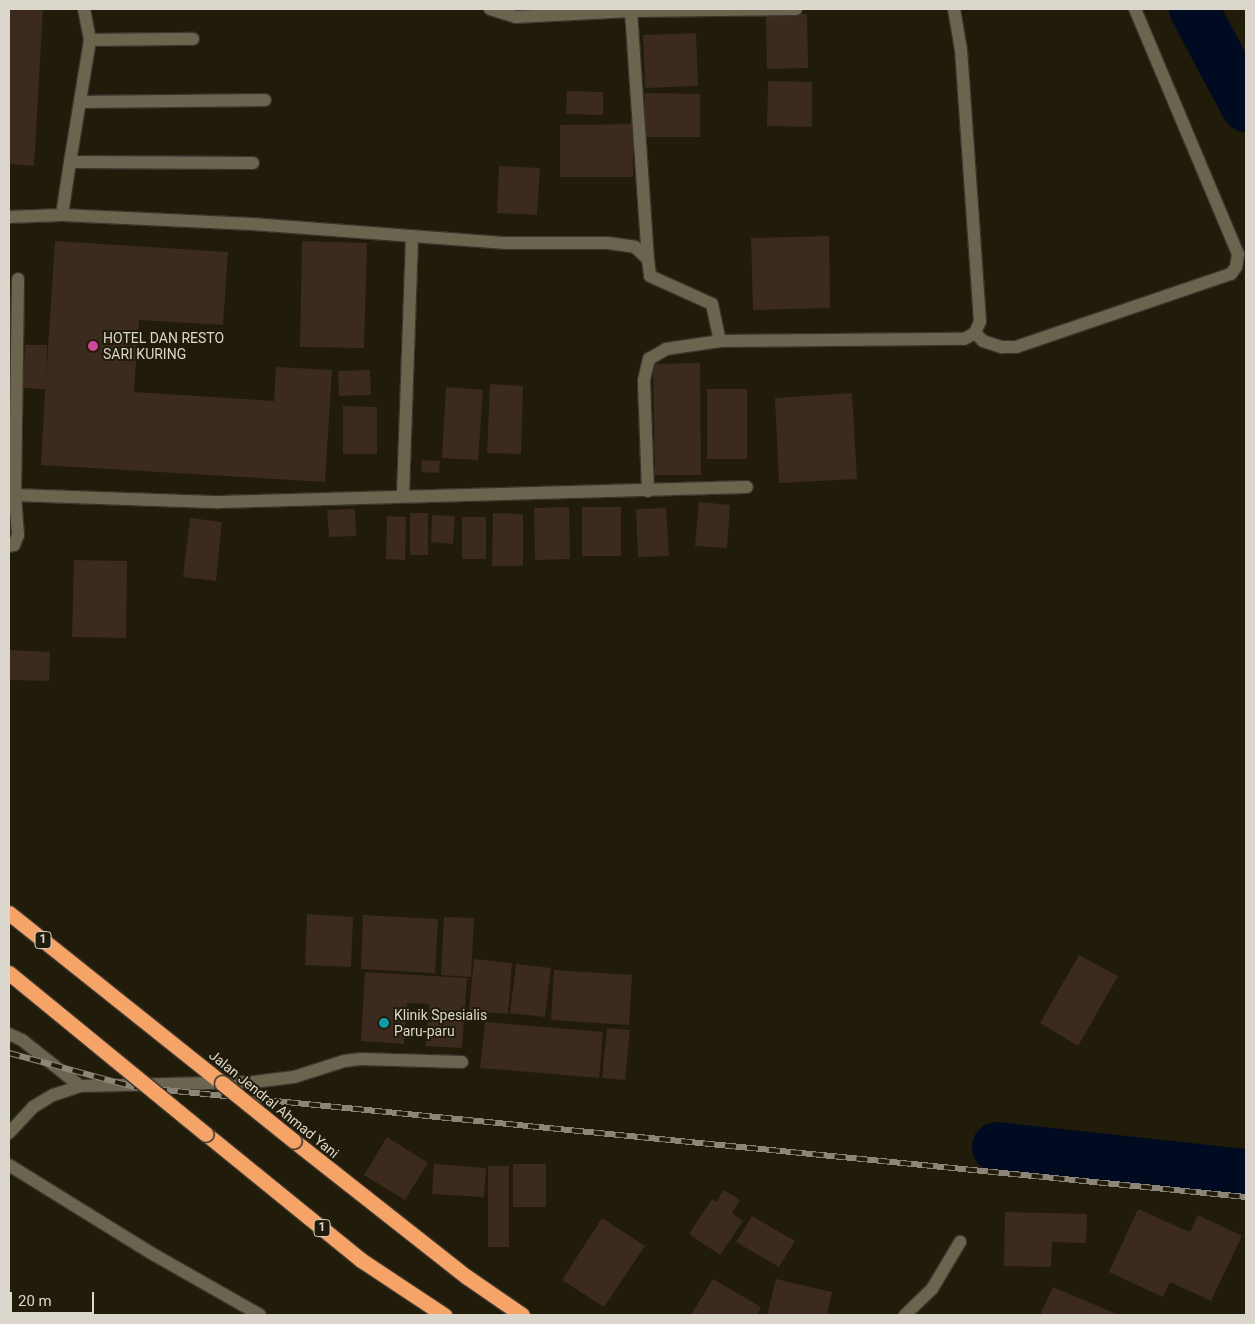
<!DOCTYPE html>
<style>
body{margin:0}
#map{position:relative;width:1255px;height:1324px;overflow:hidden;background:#211b09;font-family:Roboto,sans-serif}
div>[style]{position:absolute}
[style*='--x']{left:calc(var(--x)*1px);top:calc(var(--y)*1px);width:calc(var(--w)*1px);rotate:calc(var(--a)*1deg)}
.river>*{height:50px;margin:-25px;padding:0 25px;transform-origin:25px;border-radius:25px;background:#000b21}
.building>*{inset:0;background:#3c2a1f}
.roads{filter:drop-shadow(1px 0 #39342d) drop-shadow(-1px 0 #39342d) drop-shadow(0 1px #39342d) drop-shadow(0 -1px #39342d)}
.minor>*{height:12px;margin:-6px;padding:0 6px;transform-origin:6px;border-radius:6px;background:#6b644f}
.highway>*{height:15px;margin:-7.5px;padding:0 7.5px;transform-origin:7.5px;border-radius:7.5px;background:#f5a367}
.rail>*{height:5.5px;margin-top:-2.75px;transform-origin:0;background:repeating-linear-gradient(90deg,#211b09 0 11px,#8b8678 0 22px);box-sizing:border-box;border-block:1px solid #8b8678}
.bridges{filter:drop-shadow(1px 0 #39342d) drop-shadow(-1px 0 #39342d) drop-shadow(0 1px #39342d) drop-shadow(0 -1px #39342d)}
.highway-bridge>*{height:15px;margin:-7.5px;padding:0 7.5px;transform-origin:7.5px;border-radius:7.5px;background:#f5a367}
.dots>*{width:14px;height:14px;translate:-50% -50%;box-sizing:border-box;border:2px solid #211b09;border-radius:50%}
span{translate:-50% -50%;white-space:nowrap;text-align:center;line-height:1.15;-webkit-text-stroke:4px #211b09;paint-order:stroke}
.shield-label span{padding:1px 4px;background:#211b09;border:1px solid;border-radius:4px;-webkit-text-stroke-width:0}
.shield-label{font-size:12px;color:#dbd7cc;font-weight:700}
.poi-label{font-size:14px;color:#dbd7cc}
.left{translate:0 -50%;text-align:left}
.street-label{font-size:14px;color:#dbd7cc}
.frame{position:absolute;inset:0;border:10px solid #dbd7cc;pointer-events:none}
.scale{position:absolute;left:10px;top:1292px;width:84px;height:22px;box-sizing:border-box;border:2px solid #dbd7cc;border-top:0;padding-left:6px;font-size:15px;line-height:18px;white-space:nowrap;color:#dbd7cc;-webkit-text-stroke:4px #211b09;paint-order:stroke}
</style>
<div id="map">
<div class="river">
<i style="--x:1194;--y:9;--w:111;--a:62"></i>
<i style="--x:997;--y:1147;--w:250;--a:6.2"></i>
</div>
<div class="building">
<i style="clip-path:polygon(9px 9px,43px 9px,34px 166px,9px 164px)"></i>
<i style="clip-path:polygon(807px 14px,808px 68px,767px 69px,766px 15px)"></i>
<i style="clip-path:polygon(696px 33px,698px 86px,645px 88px,643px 35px)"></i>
<i style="clip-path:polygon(768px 81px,812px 82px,812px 127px,767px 126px)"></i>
<i style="clip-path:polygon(567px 91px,603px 92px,603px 115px,566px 114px)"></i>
<i style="clip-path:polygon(645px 93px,700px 94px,700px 137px,645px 137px)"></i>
<i style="clip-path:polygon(633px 124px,633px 177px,560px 177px,560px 125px)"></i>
<i style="clip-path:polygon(499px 166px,540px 168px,537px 215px,497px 213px)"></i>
<i style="clip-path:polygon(829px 236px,830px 308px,753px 310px,751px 238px)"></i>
<i style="clip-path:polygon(55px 241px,228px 252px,223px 325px,139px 320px,134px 392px,274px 401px,276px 367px,332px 370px,325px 482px,41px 465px,45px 389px,23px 388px,25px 345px,47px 345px,46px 379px)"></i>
<i style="clip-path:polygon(302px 241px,367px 243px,364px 348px,300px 347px)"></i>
<i style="clip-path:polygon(700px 363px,701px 475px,655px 475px,653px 364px)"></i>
<i style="clip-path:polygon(370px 370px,371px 395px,339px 396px,338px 371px)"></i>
<i style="clip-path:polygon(490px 384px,523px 386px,521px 454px,487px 453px)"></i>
<i style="clip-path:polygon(446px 387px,483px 390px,478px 460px,442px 458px)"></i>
<i style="clip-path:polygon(707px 389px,747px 389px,747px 459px,707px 459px)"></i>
<i style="clip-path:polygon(852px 393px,857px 479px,779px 483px,775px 398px)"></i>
<i style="clip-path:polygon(343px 406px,377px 407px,377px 454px,343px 454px)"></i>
<i style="clip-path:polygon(422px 460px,440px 461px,439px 473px,421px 472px)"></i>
<i style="clip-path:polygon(699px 502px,730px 505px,727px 548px,695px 546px)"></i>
<i style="clip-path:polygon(569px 507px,570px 559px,535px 560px,534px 508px)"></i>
<i style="clip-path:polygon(582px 507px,621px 507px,621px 556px,582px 556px)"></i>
<i style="clip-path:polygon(666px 508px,669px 556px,638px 557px,636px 509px)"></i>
<i style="clip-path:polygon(355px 509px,356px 536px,329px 537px,327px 510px)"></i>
<i style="clip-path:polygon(410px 513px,428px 513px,428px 555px,410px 555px)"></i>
<i style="clip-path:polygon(493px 513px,523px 514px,523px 566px,492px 566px)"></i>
<i style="clip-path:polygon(432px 515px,455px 516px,453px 544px,431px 542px)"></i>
<i style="clip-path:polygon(387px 516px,406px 517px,405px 560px,386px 559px)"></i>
<i style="clip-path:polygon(462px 517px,486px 517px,486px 559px,462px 559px)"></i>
<i style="clip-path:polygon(190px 518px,222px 522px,216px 581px,183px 577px)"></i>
<i style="clip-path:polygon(74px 560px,127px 561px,126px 638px,72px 637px)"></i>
<i style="clip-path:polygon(9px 650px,50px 652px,49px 681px,9px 680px)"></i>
<i style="clip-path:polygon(307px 914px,353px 917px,351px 967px,305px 965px)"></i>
<i style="clip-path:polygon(363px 915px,438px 919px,435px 973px,361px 969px)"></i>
<i style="clip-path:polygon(444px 917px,474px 918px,471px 977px,441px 975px)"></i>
<i style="clip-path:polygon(1079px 955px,1118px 976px,1078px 1046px,1040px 1023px)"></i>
<i style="clip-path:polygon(474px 959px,512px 963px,508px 1014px,469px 1011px)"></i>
<i style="clip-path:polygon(516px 964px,551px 968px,545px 1017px,510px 1013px)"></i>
<i style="clip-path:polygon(554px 970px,632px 975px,629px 1025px,551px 1020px)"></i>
<i style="clip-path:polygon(365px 972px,467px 978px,462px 1048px,426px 1046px,429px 1004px,407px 1003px,404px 1044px,361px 1041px)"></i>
<i style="clip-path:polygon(485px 1022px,603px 1032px,599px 1078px,480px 1068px)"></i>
<i style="clip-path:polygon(607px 1028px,630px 1030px,625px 1080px,602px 1078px)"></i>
<i style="clip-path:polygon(387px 1137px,428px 1163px,405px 1200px,364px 1175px)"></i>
<i style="clip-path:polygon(434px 1164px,486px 1168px,484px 1197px,432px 1194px)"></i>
<i style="clip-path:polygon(513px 1164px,546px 1164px,546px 1207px,513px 1207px)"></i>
<i style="clip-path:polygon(488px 1166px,509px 1166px,509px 1247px,488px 1247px)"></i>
<i style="clip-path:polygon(724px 1190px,740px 1200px,732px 1213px,743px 1221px,720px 1255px,689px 1234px,712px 1199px,716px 1202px)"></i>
<i style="clip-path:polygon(1138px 1209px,1190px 1232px,1198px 1215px,1242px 1236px,1211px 1301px,1170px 1282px,1163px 1297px,1109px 1272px)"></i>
<i style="clip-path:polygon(1005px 1212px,1087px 1214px,1086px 1243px,1052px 1242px,1051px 1267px,1004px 1266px)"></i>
<i style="clip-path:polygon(752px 1216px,795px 1241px,779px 1267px,736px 1242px)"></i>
<i style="clip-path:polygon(602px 1218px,645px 1246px,604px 1307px,562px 1280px)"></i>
<i style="clip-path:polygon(713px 1279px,761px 1307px,757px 1315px,691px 1315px)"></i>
<i style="clip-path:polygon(776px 1279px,832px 1292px,827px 1315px,767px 1315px)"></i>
<i style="clip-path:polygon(1053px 1287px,1119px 1315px,1040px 1315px)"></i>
</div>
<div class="roads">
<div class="minor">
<i style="--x:84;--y:9;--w:32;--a:79"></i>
<i style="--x:90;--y:40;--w:124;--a:99.3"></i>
<i style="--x:70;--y:162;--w:183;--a:0.3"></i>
<i style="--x:490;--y:9;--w:27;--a:17"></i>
<i style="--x:516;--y:17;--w:115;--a:-3"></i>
<i style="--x:631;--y:11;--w:165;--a:-0.7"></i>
<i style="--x:631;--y:11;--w:249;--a:86.1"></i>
<i style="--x:90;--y:40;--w:103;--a:-0.6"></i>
<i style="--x:82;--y:102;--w:183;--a:-0.6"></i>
<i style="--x:62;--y:215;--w:54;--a:-81.4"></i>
<i style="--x:9;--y:217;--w:53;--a:-2.2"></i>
<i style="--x:62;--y:215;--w:190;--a:2.7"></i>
<i style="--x:252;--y:224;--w:255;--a:4.3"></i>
<i style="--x:506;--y:243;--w:102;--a:0"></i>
<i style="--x:608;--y:243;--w:27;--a:8"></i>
<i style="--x:635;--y:247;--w:18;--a:43"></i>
<i style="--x:648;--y:259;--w:17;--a:83"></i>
<i style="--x:650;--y:276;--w:68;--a:24.3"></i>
<i style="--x:712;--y:304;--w:38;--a:78"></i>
<i style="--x:975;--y:333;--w:11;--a:45"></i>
<i style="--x:983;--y:341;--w:20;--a:18"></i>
<i style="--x:1002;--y:347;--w:14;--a:0"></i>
<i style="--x:1016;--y:347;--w:227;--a:-18.8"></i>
<i style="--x:1231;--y:274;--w:9;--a:-54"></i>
<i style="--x:1236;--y:267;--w:13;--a:-81"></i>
<i style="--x:1238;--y:254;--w:266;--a:-112.8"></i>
<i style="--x:648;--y:491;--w:111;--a:-92.1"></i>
<i style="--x:644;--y:380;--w:22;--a:-77"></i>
<i style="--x:649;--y:359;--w:20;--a:-30"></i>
<i style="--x:666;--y:349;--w:55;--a:-8.4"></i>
<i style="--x:720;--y:341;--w:244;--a:-0.5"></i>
<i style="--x:964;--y:339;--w:13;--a:-29"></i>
<i style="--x:975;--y:333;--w:13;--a:-67"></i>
<i style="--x:980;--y:321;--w:272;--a:-94"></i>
<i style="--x:961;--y:50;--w:42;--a:-99.7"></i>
<i style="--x:15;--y:495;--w:205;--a:2"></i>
<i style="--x:220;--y:502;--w:527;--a:-1.63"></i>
<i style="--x:403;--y:495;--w:259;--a:-88"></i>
<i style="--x:9;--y:546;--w:5;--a:-11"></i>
<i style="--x:14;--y:545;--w:11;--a:-68"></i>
<i style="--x:18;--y:535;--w:40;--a:-94.3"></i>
<i style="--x:15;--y:495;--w:216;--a:-89.2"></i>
<i style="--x:9;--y:1034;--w:14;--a:25"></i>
<i style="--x:22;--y:1040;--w:74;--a:38.4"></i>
<i style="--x:9;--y:1133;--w:35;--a:-47"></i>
<i style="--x:33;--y:1107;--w:23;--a:-31"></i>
<i style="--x:53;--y:1095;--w:28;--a:-18"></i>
<i style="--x:80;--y:1086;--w:174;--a:-1.3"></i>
<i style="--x:254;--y:1082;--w:40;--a:-7.1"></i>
<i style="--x:294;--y:1077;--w:52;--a:-17.7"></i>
<i style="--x:344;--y:1061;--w:17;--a:-7"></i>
<i style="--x:361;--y:1059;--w:101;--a:1.7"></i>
<i style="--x:9;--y:1165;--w:167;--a:31.8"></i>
<i style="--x:151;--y:1253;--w:125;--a:29.6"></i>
<i style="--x:905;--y:1315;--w:37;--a:-44"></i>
<i style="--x:932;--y:1289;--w:55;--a:-59.2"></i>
</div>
<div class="highway">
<i style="--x:9;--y:913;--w:273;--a:38.6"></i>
<i style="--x:206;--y:1134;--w:200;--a:39.1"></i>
<i style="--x:361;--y:1260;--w:100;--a:33.5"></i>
<i style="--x:294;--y:1141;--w:220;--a:38.2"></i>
<i style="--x:467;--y:1277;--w:67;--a:34.6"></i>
</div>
</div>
<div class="rail">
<i style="--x:9;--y:1053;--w:130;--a:15.2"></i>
<i style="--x:134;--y:1087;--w:1117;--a:5.65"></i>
</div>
<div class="bridges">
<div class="highway-bridge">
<i style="--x:9;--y:973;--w:254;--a:39.3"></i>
<i style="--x:222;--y:1083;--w:92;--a:38.9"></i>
</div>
</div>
<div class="dots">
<i style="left:93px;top:346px;background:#d1479c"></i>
<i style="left:384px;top:1023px;background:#0f9aa8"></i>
</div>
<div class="shield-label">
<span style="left:43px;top:940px">1</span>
<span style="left:322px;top:1228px">1</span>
</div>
<div class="poi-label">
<span class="left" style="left:103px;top:346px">HOTEL DAN RESTO<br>SARI KURING</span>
<span class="left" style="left:394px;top:1023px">Klinik Spesialis<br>Paru-paru</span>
</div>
<div class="street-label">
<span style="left:274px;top:1104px;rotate:39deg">Jalan Jendral Ahmad Yani</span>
</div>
<div class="frame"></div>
<div class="scale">20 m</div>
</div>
